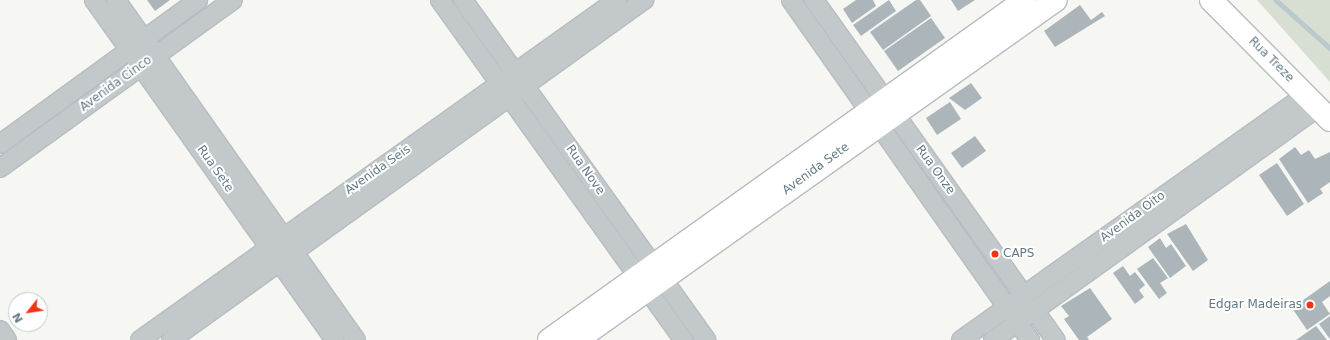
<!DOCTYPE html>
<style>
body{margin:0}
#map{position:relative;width:1330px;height:340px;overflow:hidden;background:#f6f6f2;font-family:"DejaVu Sans",sans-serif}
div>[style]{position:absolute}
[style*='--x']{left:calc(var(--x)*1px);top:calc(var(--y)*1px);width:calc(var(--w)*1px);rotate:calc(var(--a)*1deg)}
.green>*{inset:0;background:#d7ded2}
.stream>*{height:4.5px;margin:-2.25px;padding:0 2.25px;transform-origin:2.25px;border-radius:2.25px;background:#bac9cc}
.building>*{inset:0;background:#abb5ba}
.roads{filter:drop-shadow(1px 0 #b7bdc1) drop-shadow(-1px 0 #b7bdc1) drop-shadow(0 1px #b7bdc1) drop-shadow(0 -1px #b7bdc1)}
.street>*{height:18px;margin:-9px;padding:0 9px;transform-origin:9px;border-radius:9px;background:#c3c8cb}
.secondary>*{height:22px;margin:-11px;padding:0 11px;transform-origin:11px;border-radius:11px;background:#fff}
.dots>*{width:11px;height:11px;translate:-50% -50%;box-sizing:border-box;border:2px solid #fff;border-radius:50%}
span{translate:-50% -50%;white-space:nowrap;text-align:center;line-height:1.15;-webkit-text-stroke:4px #fff;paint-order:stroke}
.street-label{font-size:12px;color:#627986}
.poi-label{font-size:12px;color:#627986}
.left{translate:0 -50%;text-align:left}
.right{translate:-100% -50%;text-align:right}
.north{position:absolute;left:8px;top:292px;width:40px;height:40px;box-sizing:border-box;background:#fff;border:1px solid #c0c9cf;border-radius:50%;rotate:240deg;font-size:11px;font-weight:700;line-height:16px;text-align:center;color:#627986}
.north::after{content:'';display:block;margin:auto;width:14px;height:18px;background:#f33414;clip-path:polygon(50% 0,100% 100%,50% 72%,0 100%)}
</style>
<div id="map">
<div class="green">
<i style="clip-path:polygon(1257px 0,1330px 0,1330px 82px,1314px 64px)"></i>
</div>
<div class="stream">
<i style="--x:1276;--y:0;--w:72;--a:41.6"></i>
</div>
<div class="building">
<i style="clip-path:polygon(147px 0,170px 0,155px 11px)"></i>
<i style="clip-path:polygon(856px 0,873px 0,876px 6px,852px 23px,843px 9px)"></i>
<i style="clip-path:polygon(889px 0,896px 11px,861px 36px,853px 25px)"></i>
<i style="clip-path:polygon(916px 0,920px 0,931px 16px,883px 50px,870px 32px)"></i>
<i style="clip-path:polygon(951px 0,975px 0,958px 11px)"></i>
<i style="clip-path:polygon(1080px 5px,1091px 20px,1102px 12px,1105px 16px,1055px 47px,1044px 31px)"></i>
<i style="clip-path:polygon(931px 18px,945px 38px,898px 71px,884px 51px)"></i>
<i style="clip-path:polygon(971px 83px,982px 98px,965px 110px,949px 98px)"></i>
<i style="clip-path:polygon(950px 102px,961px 119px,937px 135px,926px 118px)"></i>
<i style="clip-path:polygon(975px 136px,986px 151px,962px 168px,951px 153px)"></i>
<i style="clip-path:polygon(1295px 147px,1301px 155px,1309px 150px,1315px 159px,1330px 152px,1330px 182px,1320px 189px,1323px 193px,1308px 203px,1279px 159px)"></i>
<i style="clip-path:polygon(1277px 163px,1304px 204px,1287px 216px,1259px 175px)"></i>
<i style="clip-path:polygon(1186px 224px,1208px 260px,1193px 271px,1167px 234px)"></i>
<i style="clip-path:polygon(1160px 238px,1166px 248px,1171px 244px,1186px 266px,1170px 278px,1148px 247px)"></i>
<i style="clip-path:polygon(1153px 258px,1168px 278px,1160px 283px,1167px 293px,1159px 299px,1137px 269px)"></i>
<i style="clip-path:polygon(1123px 266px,1130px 276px,1135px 272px,1145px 285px,1139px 290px,1144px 297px,1135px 304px,1113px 273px)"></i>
<i style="clip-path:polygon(1330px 281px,1330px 296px,1322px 302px,1330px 314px,1307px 330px,1292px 308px)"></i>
<i style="clip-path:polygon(1090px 288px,1112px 319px,1087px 337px,1089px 340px,1079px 340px,1064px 319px,1069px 316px,1061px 306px)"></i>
<i style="clip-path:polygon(1330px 316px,1330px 339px,1319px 324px)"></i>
<i style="clip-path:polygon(1316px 326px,1327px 340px,1296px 340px)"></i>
</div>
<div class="roads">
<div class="street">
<i style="--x:94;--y:0;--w:417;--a:54.7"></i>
<i style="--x:116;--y:0;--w:416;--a:54.8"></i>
<i style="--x:440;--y:0;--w:418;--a:54.4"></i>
<i style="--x:463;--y:0;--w:418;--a:54.4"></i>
<i style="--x:791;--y:0;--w:416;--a:54.9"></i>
<i style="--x:814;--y:0;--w:417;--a:54.6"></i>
<i style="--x:0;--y:144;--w:245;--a:-36"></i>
<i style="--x:0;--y:168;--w:287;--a:-35.8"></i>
<i style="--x:0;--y:330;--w:12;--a:55"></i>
<i style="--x:140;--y:340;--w:586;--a:-35.48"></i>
<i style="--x:171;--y:340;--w:583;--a:-35.71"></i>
<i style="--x:961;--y:340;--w:423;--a:-35.4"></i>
<i style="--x:993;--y:340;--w:400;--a:-35.6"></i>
</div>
<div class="secondary">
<i style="--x:1211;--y:0;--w:169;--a:45.2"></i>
<i style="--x:549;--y:340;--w:585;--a:-35.54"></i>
<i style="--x:577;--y:340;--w:587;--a:-35.37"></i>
</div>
</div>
<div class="dots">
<i style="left:995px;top:254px;background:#f33414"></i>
<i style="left:1310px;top:305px;background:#f33414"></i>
</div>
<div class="street-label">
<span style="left:1271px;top:60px;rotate:45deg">Rua Treze</span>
<span style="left:116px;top:84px;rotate:-36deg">Avenida Cinco</span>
<span style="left:215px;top:169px;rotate:55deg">Rua Sete</span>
<span style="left:816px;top:169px;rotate:-36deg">Avenida Sete</span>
<span style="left:378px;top:170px;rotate:-35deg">Avenida Seis</span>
<span style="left:585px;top:170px;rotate:55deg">Rua Nove</span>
<span style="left:935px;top:170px;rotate:54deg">Rua Onze</span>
<span style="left:1133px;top:217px;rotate:-36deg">Avenida Oito</span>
</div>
<div class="poi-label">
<span class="left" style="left:1003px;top:254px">CAPS</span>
<span class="right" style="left:1302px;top:305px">Edgar Madeiras</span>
</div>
<div class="north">N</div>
</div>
